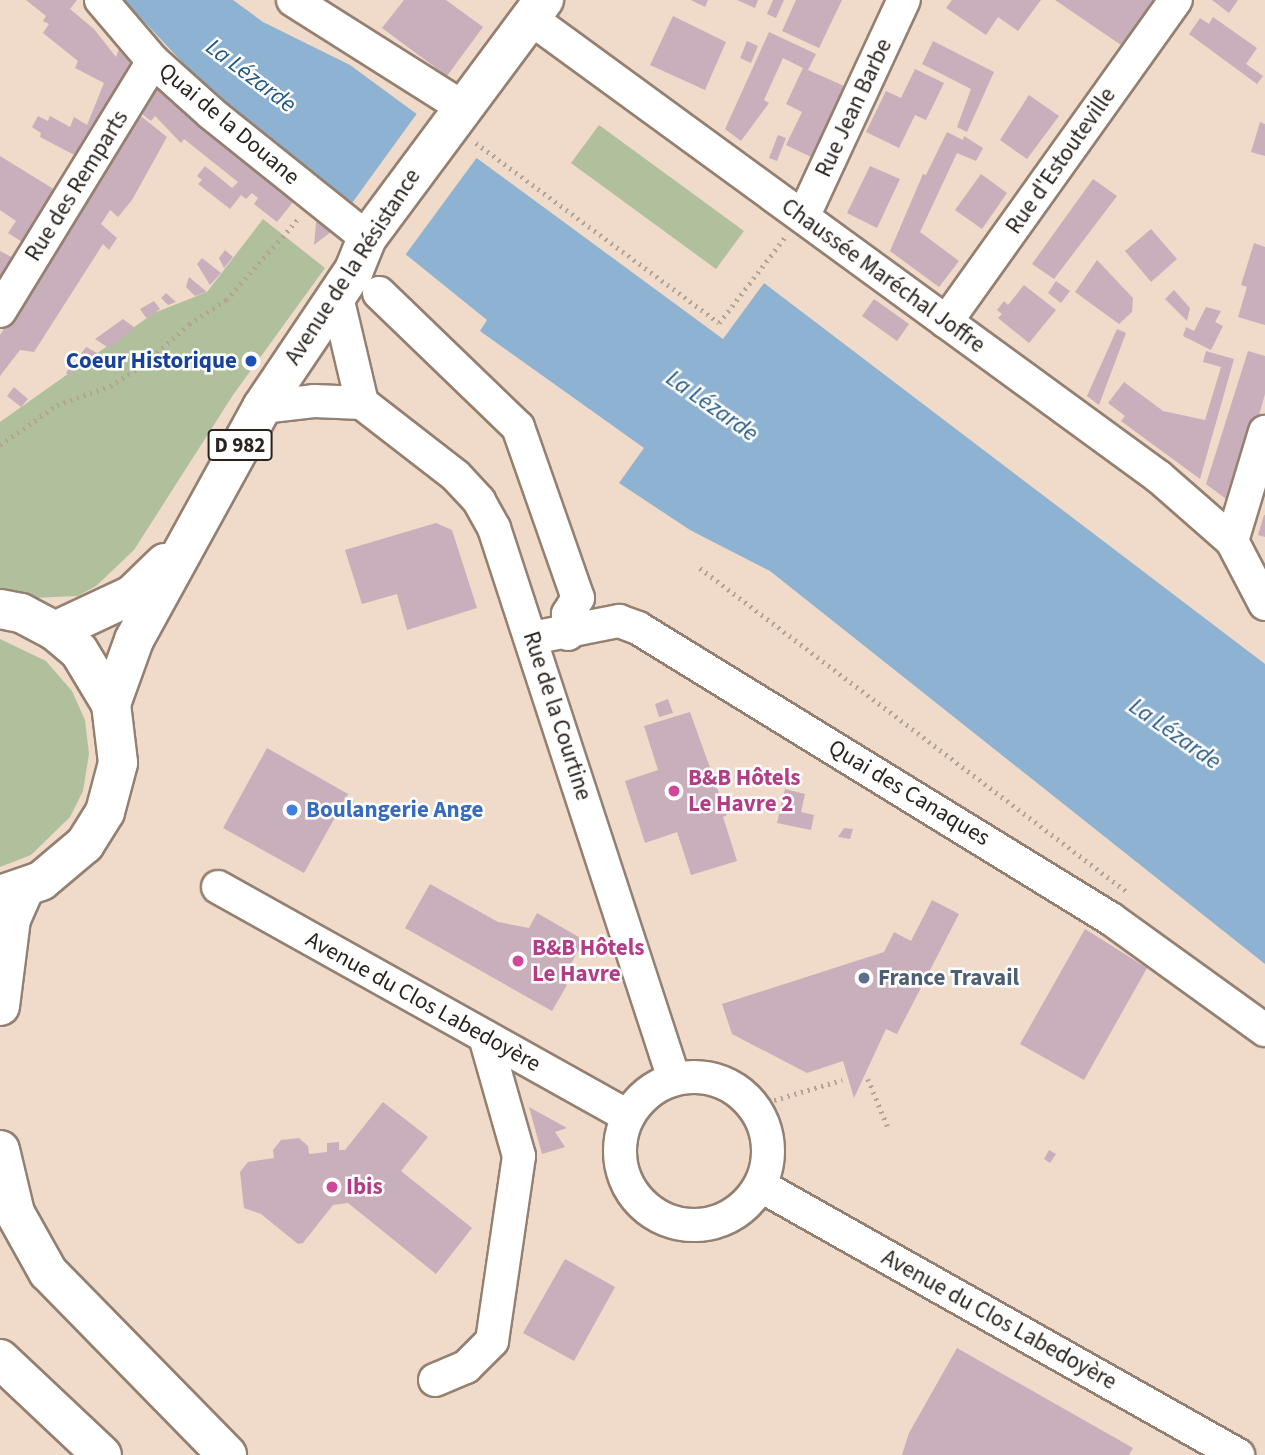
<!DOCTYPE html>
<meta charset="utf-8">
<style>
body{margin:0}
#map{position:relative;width:1265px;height:1455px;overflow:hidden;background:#f0dac9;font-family:"Source Sans 3",sans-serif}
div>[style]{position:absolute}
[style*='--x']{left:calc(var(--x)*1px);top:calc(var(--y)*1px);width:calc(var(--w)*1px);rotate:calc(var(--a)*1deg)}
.green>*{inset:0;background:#b0c09d}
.water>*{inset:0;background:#8eb2d1}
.pier>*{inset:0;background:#f0dac9}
.building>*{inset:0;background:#c9afbb}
.path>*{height:4.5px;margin-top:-2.25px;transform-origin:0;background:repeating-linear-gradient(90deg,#b4a395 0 2px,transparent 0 7px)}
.roads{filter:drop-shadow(2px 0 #948071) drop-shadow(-2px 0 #948071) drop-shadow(0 2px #948071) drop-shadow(0 -2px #948071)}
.minor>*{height:32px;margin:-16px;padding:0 16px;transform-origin:16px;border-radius:16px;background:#fff}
.minor>.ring{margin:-16px;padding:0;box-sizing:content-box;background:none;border:32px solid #fff;border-radius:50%}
.major>*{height:38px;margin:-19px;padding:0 19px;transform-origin:19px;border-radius:19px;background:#fff}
.highway>*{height:38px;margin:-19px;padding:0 19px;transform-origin:19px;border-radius:19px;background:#fff}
.dots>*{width:19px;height:19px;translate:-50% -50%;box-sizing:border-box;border:4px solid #fff;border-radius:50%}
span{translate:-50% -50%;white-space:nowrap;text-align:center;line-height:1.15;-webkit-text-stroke:5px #fff;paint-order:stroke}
.shield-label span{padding:2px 5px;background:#fff;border:2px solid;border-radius:5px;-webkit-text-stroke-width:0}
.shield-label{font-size:21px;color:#2a221c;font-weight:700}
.street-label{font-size:23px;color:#2a221c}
.transit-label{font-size:23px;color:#164399;font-weight:700}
.right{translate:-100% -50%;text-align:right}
.hotel-label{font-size:23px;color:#b23c85;font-weight:700}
.left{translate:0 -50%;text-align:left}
.shop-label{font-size:23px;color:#366cbe;font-weight:700}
.service-label{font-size:23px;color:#4e5e75;font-weight:700}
.water-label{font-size:24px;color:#215882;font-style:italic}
</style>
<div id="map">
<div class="green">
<i style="clip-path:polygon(599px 125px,744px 231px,716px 269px,571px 163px)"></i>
<i style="clip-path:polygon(263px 219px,325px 268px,233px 395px,134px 550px,96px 586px,78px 596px,32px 598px,0 591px,0 422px,154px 313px,207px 292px)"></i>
<i style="clip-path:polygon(0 639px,46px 661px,72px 691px,85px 720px,89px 754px,83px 791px,70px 817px,31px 855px,0 867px)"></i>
</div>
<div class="water">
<i style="clip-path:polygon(124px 0,233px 0,263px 22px,350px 65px,723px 339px,764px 283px,1265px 664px,1265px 964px,770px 571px,690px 530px,619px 483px,644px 448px,480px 331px,487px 320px,227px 110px)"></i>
</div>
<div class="pier">
<i style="clip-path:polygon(418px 112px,478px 156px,403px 258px,347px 210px)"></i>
</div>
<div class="building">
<i style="clip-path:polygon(26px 0,77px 0,70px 9px,94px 29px,116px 57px,120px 46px,139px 67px,82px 159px,40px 137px,41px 133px,32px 127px,38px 116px,48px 121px,50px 116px,70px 127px,74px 117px,87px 125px,104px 83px,75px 68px,78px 61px,43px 33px,49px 24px,43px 21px,46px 16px)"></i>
<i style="clip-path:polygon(404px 0,446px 0,483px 27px,447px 76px,382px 28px)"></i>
<i style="clip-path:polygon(691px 0,708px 0,705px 7px)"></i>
<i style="clip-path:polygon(737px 0,758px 0,755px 8px)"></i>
<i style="clip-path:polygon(773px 0,784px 0,776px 18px,767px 14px)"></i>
<i style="clip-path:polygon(796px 0,842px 0,819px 48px,782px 31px)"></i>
<i style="clip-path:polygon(952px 0,1041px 0,1018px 31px,998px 17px,986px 35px,946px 8px)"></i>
<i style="clip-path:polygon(1055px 0,1153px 0,1121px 45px)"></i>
<i style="clip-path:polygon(1212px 0,1238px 0,1229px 13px)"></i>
<i style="clip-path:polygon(673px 16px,726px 42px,705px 90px,650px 65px)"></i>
<i style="clip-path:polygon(1213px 17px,1257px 48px,1246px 64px,1263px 76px,1257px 84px,1189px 34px,1200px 18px,1209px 24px)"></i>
<i style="clip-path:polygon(769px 32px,816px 54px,808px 70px,844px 86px,811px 157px,786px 145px,802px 112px,786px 104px,803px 68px,783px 58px,764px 100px,769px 103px,741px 141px,725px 129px)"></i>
<i style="clip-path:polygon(747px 41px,758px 46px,751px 63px,740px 58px)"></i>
<i style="clip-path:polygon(933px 41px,994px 72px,967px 132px,957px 127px,971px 89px,922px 64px)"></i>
<i style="clip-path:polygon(915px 69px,944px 83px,926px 120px,915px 115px,899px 148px,866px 132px,886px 91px,901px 98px)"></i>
<i style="clip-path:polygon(155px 83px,297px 197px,277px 222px,254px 204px,258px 198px,252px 193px,246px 199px,241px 195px,230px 209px,198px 184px,202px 180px,197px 176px,205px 166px,232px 188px,238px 182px,184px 139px,181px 143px,155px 116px,151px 121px,138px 111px)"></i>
<i style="clip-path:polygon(1029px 95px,1059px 116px,1027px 159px,1000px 140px)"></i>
<i style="clip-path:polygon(137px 113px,167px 137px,132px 200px,118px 217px,110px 210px,101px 224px,117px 238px,109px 250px,103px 244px,34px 352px,20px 350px,0 376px,0 335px,135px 124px)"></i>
<i style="clip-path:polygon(1260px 122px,1265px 124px,1265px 156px,1251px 152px)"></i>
<i style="clip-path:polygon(947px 132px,963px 140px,964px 136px,983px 148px,976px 161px,957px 153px,920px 232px,959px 261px,939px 287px,890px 251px,923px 174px,926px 175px)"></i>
<i style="clip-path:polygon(778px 135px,786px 138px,777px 161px,769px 158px)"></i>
<i style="clip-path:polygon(0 156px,60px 193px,27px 245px,8px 233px,16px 221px,0 210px)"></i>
<i style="clip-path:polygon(870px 166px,900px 179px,877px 228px,847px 213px)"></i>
<i style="clip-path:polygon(981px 174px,1007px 193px,982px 229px,955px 210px)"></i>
<i style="clip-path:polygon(1093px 179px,1117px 196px,1054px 279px,1032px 264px)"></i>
<i style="clip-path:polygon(317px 212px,332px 231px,314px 245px)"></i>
<i style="clip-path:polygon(1151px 229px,1177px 259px,1151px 282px,1125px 251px)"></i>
<i style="clip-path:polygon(1254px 243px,1265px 247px,1265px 325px,1238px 317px,1247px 287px,1241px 285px)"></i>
<i style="clip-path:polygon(225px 250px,233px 257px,224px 268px,219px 258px)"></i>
<i style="clip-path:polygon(0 251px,17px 260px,0 286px)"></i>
<i style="clip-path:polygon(202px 258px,221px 273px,210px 285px,197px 264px)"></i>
<i style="clip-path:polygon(1097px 260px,1133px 298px,1132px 312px,1119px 324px,1075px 292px)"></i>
<i style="clip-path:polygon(189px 277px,207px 292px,195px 296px,186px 287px)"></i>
<i style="clip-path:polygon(1056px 281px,1070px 291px,1061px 303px,1048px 293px)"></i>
<i style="clip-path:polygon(1024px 285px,1056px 310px,1029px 343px,998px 318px,1002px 314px,997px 310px,1004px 301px,1008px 305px)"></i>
<i style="clip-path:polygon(1174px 290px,1190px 308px,1187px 321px,1165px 299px)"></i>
<i style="clip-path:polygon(166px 293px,176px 302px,168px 305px,161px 298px)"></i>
<i style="clip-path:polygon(874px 299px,909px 324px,897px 341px,862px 316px)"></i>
<i style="clip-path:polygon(154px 301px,160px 309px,147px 319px,140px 309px)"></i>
<i style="clip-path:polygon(1206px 307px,1221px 311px,1215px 322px,1223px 326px,1211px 350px,1183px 336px,1186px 327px,1194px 331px)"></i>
<i style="clip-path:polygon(123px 319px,135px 328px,124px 337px,109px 348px,95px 339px)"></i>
<i style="clip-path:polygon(1117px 329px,1126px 333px,1099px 405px,1087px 396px)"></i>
<i style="clip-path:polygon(86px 347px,99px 354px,90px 360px,81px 354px)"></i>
<i style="clip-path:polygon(1206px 351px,1234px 359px,1200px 479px,1121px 421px,1125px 416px,1108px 403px,1124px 382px,1163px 411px,1205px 420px,1221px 367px,1203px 362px)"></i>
<i style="clip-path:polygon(1248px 351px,1265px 356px,1265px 394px,1236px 496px,1230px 502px,1206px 484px)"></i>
<i style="clip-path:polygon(72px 363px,80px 367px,69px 375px,66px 373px)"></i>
<i style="clip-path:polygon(14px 387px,28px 399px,21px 407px,7px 396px)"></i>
<i style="clip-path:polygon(1264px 515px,1265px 515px,1265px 537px,1258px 535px)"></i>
<i style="clip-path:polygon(436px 523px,452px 530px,477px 608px,407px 630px,397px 594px,362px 604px,345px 550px)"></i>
<i style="clip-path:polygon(668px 699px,673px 713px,659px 717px,655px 704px)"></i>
<i style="clip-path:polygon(690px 712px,727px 815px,723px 817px,737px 861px,691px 875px,677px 832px,645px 843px,625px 781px,658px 770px,644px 726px)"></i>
<i style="clip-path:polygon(267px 748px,348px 794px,304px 873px,223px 828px)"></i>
<i style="clip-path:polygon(785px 789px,805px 794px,801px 812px,814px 815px,811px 830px,777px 823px)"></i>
<i style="clip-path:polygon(844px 828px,853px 829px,850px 839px,838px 837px)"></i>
<i style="clip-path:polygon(430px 884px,498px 922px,529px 928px,537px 913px,584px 940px,561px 982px,567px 985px,552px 1011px,405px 928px)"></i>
<i style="clip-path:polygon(932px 900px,959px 914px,897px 1034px,886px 1029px,854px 1098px,843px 1061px,807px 1073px,732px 1034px,722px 1004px,884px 952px,894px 932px,911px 941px)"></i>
<i style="clip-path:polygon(1085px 929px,1147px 968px,1084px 1080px,1020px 1044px)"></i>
<i style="clip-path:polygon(383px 1102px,428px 1137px,401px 1171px,472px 1228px,436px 1274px,348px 1203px,333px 1205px,303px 1243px,298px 1244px,261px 1214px,244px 1208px,240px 1172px,248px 1162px,274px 1158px,273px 1150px,281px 1140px,299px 1138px,308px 1146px,309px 1154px,327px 1152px,327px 1143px,339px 1142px,339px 1150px,345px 1150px)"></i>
<i style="clip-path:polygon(529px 1107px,567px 1128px,555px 1132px,565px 1147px,542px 1154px)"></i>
<i style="clip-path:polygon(1049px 1150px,1056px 1154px,1050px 1163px,1044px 1159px)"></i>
<i style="clip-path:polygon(565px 1259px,615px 1287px,574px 1361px,523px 1333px)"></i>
<i style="clip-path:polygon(957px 1348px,1133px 1448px,1129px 1455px,902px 1455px,909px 1433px)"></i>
</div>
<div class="path">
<i style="--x:476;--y:143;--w:302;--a:36.5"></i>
<i style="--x:719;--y:323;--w:108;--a:-52.5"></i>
<i style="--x:0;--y:445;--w:70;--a:-35.1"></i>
<i style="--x:57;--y:405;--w:56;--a:-19.7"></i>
<i style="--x:110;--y:386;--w:36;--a:-32"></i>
<i style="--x:141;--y:367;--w:64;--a:-41.9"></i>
<i style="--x:189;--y:324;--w:44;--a:-33"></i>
<i style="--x:226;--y:300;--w:108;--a:-48.4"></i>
<i style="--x:700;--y:568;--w:535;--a:37.17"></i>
<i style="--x:868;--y:1079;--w:52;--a:67.4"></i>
<i style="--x:754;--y:1106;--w:92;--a:-16.5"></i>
</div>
<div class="roads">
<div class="minor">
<i style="--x:101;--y:0;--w:80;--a:49.6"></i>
<i style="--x:153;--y:61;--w:79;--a:41.9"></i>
<i style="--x:212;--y:114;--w:198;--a:38.7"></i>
<i style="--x:293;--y:0;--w:200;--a:32.3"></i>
<i style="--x:530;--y:18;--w:779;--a:36.12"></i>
<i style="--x:1159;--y:477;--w:97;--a:41.2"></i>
<i style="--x:1232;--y:541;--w:71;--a:62.4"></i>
<i style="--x:804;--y:215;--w:237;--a:-65.1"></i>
<i style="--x:379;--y:293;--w:193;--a:44"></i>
<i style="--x:518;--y:427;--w:181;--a:70.7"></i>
<i style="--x:578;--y:598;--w:19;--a:122"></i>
<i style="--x:568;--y:614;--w:20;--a:90"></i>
<i style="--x:337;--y:297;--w:109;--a:76.7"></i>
<i style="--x:362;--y:403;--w:119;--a:37.8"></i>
<i style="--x:456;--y:476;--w:34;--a:47"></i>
<i style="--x:479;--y:501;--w:31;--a:61"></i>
<i style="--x:494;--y:528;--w:580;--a:71.91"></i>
<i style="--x:0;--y:311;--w:293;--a:-58.5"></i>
<i style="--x:946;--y:322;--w:396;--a:-54.5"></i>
<i style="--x:262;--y:407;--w:52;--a:-6.6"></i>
<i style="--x:314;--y:401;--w:48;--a:2.4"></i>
<i style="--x:1232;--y:541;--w:114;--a:-73.2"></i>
<i style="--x:532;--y:638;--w:89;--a:-11.1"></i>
<i style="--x:619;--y:621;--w:20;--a:20"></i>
<i style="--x:638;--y:628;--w:555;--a:31.6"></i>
<i style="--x:1111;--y:919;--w:190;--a:35.8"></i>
<i style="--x:218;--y:887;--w:470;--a:29.2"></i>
<i class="ring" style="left:620px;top:1077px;width:116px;height:116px"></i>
<i style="--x:761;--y:1186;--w:548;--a:29.42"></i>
<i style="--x:435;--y:1380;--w:34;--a:-23"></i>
<i style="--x:466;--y:1367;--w:37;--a:-45"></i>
<i style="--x:492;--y:1341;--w:187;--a:-81.7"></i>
<i style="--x:519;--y:1156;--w:124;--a:-105.9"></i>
</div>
<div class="major">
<i style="--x:0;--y:609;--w:21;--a:11"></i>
<i style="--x:21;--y:613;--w:38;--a:28"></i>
<i style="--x:55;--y:631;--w:31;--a:40"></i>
<i style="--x:79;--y:651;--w:62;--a:58.9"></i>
<i style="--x:111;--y:704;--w:59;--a:83.2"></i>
<i style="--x:118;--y:763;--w:51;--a:104.9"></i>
<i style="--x:105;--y:812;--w:38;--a:122"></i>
<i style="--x:85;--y:844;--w:57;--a:139.9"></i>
<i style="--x:41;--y:881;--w:43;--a:161.1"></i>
<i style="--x:55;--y:631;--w:85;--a:-25.1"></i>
<i style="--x:132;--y:595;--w:46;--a:-44.1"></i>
<i style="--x:111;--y:704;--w:68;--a:-70.2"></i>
<i style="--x:134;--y:640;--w:266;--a:-61.2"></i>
<i style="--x:262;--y:407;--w:165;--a:-56.1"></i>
<i style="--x:354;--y:270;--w:35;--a:-68"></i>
<i style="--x:367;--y:238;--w:297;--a:-53.4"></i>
<i style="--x:0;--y:1006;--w:88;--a:-82.8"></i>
<i style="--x:11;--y:919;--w:32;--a:-66"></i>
<i style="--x:0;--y:1150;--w:65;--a:76.6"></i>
<i style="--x:15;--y:1213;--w:68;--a:60.8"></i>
<i style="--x:48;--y:1272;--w:256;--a:45.6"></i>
</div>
<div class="highway">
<i style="--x:0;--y:1359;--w:140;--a:43.3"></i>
</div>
</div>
<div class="dots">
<i style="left:251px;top:361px;background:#1a4fb4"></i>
<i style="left:674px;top:791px;background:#d1479c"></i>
<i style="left:292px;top:810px;background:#3f7fe0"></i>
<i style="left:518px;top:961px;background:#d1479c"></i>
<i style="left:864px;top:978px;background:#5c6f8a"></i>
<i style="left:332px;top:1187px;background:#d1479c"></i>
</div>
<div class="shield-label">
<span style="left:240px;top:445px">D 982</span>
</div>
<div class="street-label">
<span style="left:854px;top:108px;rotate:-65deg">Rue Jean Barbe</span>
<span style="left:229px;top:124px;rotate:40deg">Quai de la Douane</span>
<span style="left:1061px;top:161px;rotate:-55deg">Rue d'Estouteville</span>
<span style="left:77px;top:186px;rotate:-58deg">Rue des Remparts</span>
<span style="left:353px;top:267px;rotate:-57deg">Avenue de la Résistance</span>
<span style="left:883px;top:276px;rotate:36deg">Chaussée Maréchal Joffre</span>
<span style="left:557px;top:716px;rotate:72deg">Rue de la Courtine</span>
<span style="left:909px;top:793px;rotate:31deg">Quai des Canaques</span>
<span style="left:423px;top:1002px;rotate:29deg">Avenue du Clos Labedoyère</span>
<span style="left:999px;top:1320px;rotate:29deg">Avenue du Clos Labedoyère</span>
</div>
<div class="transit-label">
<span class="right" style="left:237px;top:361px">Coeur Historique</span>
</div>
<div class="hotel-label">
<span class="left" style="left:688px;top:791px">B&amp;B Hôtels<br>Le Havre 2</span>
<span class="left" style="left:532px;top:961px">B&amp;B Hôtels<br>Le Havre</span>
<span class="left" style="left:346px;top:1187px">Ibis</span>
</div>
<div class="shop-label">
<span class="left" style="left:306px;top:810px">Boulangerie Ange</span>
</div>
<div class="service-label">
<span class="left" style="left:878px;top:978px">France Travail</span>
</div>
<div class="water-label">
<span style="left:251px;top:76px;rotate:37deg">La Lézarde</span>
<span style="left:712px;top:406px;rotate:35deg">La Lézarde</span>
<span style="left:1175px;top:734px;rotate:35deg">La Lézarde</span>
</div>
</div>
